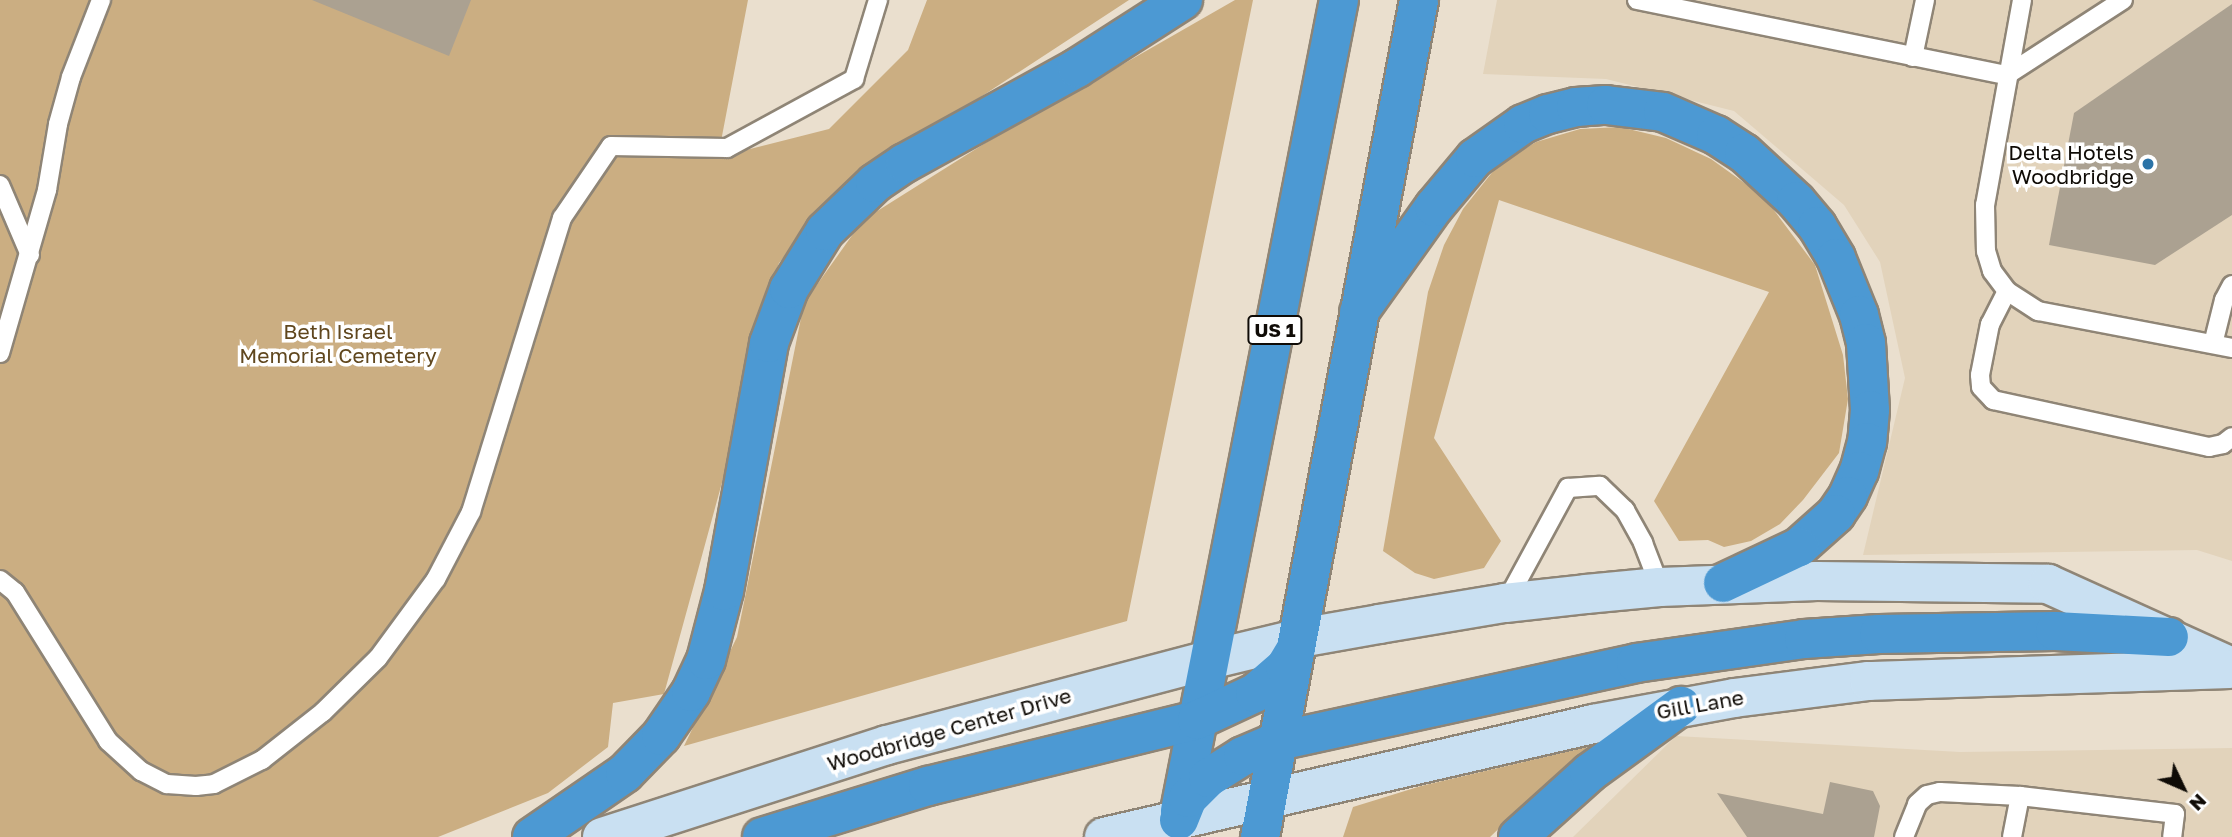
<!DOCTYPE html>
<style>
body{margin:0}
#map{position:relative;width:2232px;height:837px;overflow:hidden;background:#eadfce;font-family:"Golos Text",sans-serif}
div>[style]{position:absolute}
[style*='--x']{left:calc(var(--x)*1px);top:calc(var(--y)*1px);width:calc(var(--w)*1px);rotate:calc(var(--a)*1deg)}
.built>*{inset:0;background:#e2d3bb}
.green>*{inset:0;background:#cbae82}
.building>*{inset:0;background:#aba191}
.roads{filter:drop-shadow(2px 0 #8f8576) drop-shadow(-2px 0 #8f8576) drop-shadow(0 2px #8f8576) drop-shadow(0 -2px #8f8576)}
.lane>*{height:18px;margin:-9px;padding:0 9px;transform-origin:9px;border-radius:9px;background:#fff}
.secondary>*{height:38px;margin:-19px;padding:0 19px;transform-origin:19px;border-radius:19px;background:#c9e0f2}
.highway>*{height:38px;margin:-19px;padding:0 19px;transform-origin:19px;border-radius:19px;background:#4c99d3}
.dots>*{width:19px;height:19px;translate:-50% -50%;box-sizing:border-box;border:4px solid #fff;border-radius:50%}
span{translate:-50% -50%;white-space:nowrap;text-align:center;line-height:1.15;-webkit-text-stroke:7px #fff;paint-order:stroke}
.shield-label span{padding:2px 5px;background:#fff;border:2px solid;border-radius:5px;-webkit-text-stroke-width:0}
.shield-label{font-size:19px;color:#0f0b06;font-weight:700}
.poi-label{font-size:21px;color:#0f0b06}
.right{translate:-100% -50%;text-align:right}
.park-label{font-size:21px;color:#60471e}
.street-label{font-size:21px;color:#0f0b06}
.north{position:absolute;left:2148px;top:753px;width:70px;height:70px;-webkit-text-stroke:5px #fff;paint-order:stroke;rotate:134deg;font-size:19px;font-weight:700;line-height:28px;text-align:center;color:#0f0b06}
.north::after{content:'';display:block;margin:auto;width:24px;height:32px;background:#0f0b06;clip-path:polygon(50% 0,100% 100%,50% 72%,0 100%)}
</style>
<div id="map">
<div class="built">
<i style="clip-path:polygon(1497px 0,2232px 0,2232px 561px,2197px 550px,1863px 555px,1905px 378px,1880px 262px,1844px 205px,1734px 111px,1606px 79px,1483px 74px)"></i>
<i style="clip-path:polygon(1676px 736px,1960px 752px,2232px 748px,2232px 837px,1573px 837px)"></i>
</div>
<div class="green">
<i style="clip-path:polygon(0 0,748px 0,718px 157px,829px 129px,908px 50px,927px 0,1129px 0,843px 187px,779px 263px,746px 352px,729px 457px,664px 694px,613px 703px,608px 747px,548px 793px,438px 837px,0 837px)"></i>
<i style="clip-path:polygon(1235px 0,1253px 0,1127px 621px,684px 746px,737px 637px,804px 303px,863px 220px,987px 142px)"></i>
<i style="clip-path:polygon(1620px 127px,1666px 138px,1711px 159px,1764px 197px,1815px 265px,1843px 355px,1848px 399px,1839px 453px,1803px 500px,1780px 524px,1751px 541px,1724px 547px,1708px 540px,1679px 541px,1654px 501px,1769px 292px,1499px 200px,1434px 438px,1501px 541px,1484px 568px,1434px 579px,1415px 573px,1383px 551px,1428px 292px,1444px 245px,1463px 209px,1498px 165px,1536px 142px,1580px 129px)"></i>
<i style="clip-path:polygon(1596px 745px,1536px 793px,1490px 837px,1343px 837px,1353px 807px,1421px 786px)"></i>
</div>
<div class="building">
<i style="clip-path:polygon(312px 0,471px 0,449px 56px)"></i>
<i style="clip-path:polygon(2232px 4px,2232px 215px,2155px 265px,2049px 245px,2074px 113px)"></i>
<i style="clip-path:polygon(1830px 782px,1873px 791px,1880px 806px,1874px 837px,1747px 837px,1717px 793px,1823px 814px)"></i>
</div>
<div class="roads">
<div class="lane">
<i style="--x:1637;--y:0;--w:378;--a:11.5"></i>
<i style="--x:2007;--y:75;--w:138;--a:-32.9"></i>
<i style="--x:2022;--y:0;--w:208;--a:100.2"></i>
<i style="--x:1985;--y:205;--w:46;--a:88.8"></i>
<i style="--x:1986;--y:251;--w:21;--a:73"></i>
<i style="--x:1992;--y:271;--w:25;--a:53"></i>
<i style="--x:2007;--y:291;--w:37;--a:33"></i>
<i style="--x:2038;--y:311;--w:197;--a:10.8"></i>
<i style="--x:1913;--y:57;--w:58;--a:-78.1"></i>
<i style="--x:0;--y:185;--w:76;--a:66.8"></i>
<i style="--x:2007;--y:291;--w:37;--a:117"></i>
<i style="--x:1990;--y:324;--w:52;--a:101.1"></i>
<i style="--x:1980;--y:375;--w:12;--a:85"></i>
<i style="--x:1981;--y:387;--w:18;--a:47"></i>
<i style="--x:1993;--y:400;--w:221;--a:12.3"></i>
<i style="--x:2209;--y:447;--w:14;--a:-12"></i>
<i style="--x:2223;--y:444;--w:11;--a:-38"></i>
<i style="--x:2213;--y:344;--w:45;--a:-76"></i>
<i style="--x:2224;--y:300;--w:17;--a:-62"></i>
<i style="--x:0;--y:353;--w:170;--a:-73.9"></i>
<i style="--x:47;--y:190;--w:67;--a:-80.5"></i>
<i style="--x:58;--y:124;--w:49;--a:-74.5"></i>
<i style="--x:71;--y:77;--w:83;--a:-68.7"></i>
<i style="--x:0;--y:580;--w:19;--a:39"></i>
<i style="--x:15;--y:592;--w:176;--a:58"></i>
<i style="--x:108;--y:741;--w:45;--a:42.3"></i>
<i style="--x:141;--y:771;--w:29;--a:27"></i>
<i style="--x:167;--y:784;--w:29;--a:4"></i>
<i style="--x:196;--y:786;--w:18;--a:-6"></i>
<i style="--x:214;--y:784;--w:54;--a:-26.6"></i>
<i style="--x:262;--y:760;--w:78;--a:-38.2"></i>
<i style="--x:323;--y:712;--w:77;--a:-44.5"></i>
<i style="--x:378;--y:658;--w:98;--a:-53.7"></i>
<i style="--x:436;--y:579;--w:76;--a:-62.4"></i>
<i style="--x:471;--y:512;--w:308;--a:-72.8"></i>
<i style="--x:562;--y:218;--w:87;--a:-55.8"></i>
<i style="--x:611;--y:146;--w:116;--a:1"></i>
<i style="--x:727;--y:148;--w:145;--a:-28.5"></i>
<i style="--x:854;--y:79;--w:83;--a:-73.1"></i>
<i style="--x:1506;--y:602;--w:130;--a:-61.5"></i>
<i style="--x:1568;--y:488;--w:32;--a:-4"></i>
<i style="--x:1600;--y:486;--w:35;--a:44"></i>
<i style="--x:1625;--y:510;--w:38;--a:61"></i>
<i style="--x:1643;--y:543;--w:47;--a:68.9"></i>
<i style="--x:1904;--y:837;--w:35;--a:-68"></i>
<i style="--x:1917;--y:804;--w:13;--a:-42"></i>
<i style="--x:1927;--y:795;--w:13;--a:-13"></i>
<i style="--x:1940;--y:792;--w:80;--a:2.9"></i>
<i style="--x:2020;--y:796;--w:156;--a:6.6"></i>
<i style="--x:2175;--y:814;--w:23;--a:97"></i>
<i style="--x:2012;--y:837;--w:42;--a:-79"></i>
</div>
<div class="secondary">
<i style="--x:602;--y:837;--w:299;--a:-17.9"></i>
<i style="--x:887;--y:745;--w:333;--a:-14.8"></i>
<i style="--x:1209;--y:660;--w:94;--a:-13.6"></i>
<i style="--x:1300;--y:638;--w:80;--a:-10"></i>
<i style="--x:1379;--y:624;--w:128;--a:-9.5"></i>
<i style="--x:1505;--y:603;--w:81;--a:-6.3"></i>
<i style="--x:1586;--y:594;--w:74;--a:-5.4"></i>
<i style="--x:1660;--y:587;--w:157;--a:-2.2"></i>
<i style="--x:1817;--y:581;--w:231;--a:0.7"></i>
<i style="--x:2048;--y:584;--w:202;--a:24.3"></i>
<i style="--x:1104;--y:837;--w:502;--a:-13.01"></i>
<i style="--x:1593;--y:724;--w:143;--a:-10.4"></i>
<i style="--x:1734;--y:698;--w:136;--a:-7.2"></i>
<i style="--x:1869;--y:681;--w:361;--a:-1.9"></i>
</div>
<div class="highway">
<i style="--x:1359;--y:312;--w:129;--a:-54.5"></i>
<i style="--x:1434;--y:207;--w:64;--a:-50.1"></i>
<i style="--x:1475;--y:158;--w:59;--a:-35.3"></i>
<i style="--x:1523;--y:124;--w:27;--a:-22"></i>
<i style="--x:1548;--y:114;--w:29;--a:-14"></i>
<i style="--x:1576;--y:107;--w:30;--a:-4"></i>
<i style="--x:1606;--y:105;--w:57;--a:7"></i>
<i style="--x:1663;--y:112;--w:58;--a:23.5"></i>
<i style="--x:1716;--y:135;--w:33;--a:33"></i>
<i style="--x:1744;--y:153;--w:71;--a:42.7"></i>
<i style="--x:1796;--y:201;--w:33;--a:50"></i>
<i style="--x:1817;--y:226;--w:37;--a:59"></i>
<i style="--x:1836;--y:258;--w:61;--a:68"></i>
<i style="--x:1859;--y:315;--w:29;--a:76"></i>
<i style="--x:1866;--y:343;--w:67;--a:86.6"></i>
<i style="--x:1870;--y:410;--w:32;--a:95"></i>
<i style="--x:1867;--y:442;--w:30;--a:105"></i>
<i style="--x:1859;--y:471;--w:27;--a:114"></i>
<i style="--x:1848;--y:496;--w:22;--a:124"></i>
<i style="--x:1836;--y:514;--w:50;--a:138.3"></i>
<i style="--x:1799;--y:547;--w:84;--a:154.7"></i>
<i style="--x:1180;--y:811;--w:826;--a:-78.91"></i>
<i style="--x:1179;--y:820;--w:24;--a:-68"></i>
<i style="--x:1188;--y:798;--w:28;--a:-45"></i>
<i style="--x:1208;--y:778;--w:41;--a:-32.2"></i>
<i style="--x:1243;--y:756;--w:39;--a:-23"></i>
<i style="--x:1279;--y:741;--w:365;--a:-12.3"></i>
<i style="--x:1636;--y:663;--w:170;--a:-8.1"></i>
<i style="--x:1804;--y:639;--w:75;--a:-3.8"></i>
<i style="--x:1879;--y:634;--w:176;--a:-1"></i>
<i style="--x:2055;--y:631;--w:114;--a:3"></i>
<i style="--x:532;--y:837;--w:113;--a:-34.5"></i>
<i style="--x:625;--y:773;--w:52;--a:-45.8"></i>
<i style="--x:661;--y:736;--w:53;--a:-55.7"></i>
<i style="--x:691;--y:692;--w:35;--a:-65"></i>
<i style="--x:706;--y:660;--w:71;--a:-75.4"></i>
<i style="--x:724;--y:591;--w:252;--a:-79.7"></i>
<i style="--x:769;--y:343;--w:58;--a:-69.7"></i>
<i style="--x:789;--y:289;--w:68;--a:-58.2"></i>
<i style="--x:825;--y:231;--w:69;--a:-43.8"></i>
<i style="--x:875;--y:183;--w:36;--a:-34"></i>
<i style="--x:905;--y:163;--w:196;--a:-28.9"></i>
<i style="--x:1077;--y:68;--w:126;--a:-32.7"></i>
<i style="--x:762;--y:837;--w:174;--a:-17.1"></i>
<i style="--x:928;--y:786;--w:277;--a:-13.8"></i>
<i style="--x:1197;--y:720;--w:64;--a:-25"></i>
<i style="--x:1255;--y:693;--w:40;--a:-41"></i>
<i style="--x:1285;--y:667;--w:21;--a:-59"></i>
<i style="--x:1260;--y:837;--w:852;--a:-79.24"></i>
<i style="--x:1518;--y:837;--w:96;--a:-42"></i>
<i style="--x:1589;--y:773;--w:114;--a:-36.1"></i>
</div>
</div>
<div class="dots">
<i style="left:2148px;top:164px;background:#2b73a7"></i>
</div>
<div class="shield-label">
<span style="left:1275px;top:330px">US 1</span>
</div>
<div class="poi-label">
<span class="right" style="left:2134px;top:164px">Delta Hotels<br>Woodbridge</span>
</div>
<div class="park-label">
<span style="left:338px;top:343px">Beth Israel<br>Memorial Cemetery</span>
</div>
<div class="street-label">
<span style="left:1700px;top:704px;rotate:-10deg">Gill Lane</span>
<span style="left:949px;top:729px;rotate:-16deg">Woodbridge Center Drive</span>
</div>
<div class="north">N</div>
</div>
